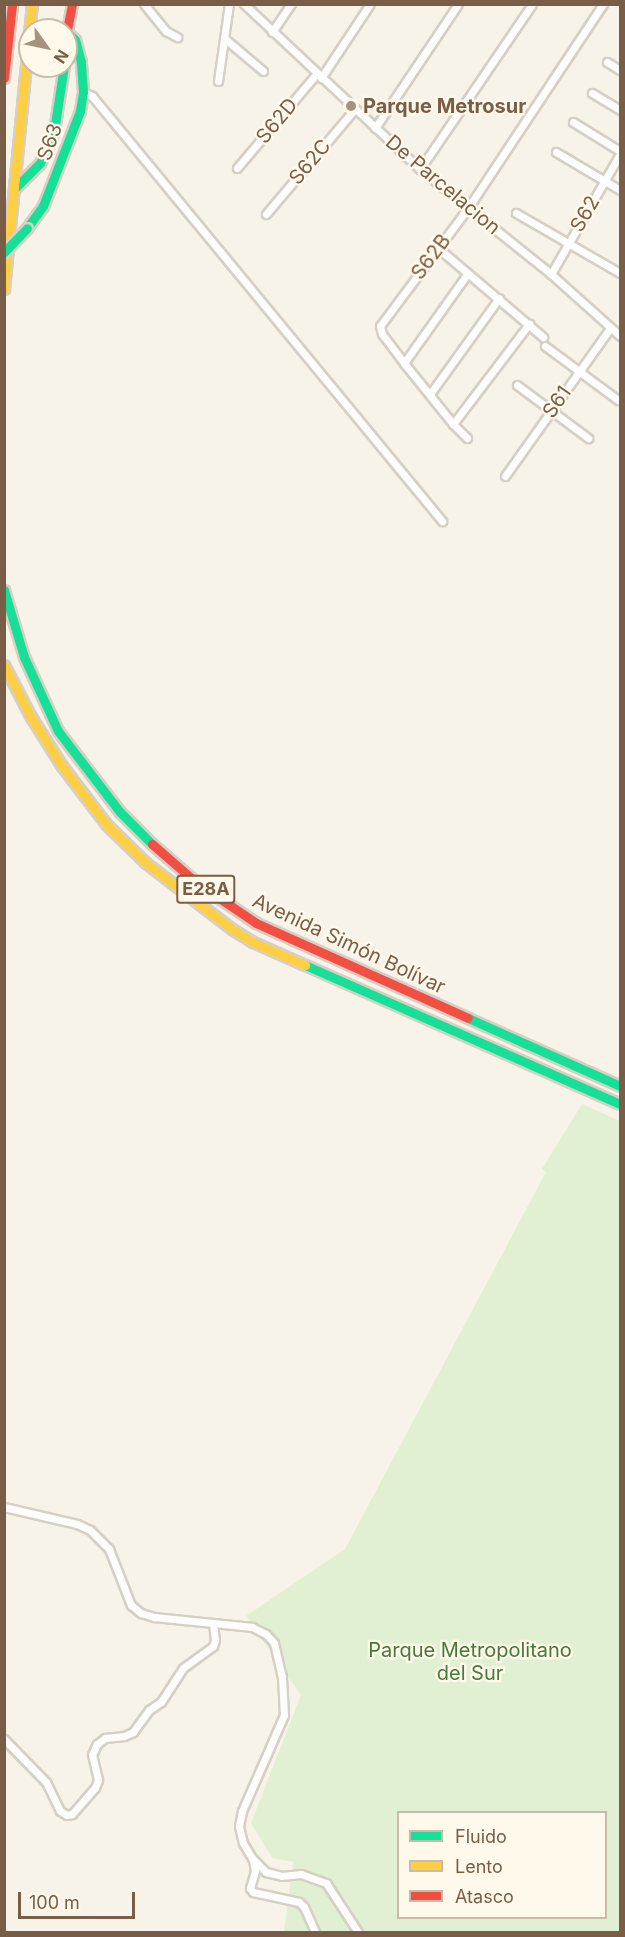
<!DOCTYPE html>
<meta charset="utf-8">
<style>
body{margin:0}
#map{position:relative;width:625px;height:1937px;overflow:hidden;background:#f8f3e9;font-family:Inter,sans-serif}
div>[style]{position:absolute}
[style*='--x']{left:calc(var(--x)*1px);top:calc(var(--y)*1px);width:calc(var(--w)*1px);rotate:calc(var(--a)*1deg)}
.green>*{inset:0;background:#e1f0d2}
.roads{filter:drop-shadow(2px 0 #d6cfc6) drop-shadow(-2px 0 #d6cfc6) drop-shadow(0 2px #d6cfc6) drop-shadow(0 -2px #d6cfc6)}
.street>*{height:7px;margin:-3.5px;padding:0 3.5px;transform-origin:3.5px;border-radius:3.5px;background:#fefdfc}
.fast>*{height:9px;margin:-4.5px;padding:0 4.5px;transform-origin:4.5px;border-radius:4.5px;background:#16e098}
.slow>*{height:9px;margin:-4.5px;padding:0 4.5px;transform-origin:4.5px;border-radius:4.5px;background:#ffcf43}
.jam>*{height:9px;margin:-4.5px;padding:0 4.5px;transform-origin:4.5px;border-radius:4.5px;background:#f24e42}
.bridges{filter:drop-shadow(2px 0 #d8d0c6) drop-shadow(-2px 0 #d8d0c6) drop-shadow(0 2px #d8d0c6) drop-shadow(0 -2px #d8d0c6)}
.fast-bridge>*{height:9px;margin:-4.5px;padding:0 4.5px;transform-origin:4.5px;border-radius:4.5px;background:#16e098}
.dots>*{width:16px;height:16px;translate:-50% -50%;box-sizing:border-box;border:3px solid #fff9eb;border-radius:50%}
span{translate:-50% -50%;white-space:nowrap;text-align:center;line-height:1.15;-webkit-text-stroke:4.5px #fff9eb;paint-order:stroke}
.shield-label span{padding:2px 4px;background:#fff9eb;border:2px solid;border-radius:4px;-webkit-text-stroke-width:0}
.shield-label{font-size:18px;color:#795d46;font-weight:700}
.poi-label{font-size:20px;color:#795d46;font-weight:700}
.left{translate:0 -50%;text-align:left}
.street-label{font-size:20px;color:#795d46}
.park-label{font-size:20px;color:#477a3a}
.frame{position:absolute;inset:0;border:6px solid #795d46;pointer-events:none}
.legend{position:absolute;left:397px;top:1811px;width:210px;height:108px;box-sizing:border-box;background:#fff9eb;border:2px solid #c9bba9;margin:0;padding:8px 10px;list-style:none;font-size:18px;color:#795d46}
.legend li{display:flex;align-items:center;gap:12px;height:30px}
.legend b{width:30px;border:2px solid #c9bba9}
.north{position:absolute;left:18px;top:18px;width:60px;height:60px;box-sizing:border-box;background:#fff9eb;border:2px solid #c9bba9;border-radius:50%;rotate:123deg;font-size:16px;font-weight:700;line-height:24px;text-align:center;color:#795d46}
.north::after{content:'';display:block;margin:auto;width:21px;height:27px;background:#a5927f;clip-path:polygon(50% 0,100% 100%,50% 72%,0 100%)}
.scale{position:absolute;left:18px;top:1892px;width:117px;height:27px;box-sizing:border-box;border:3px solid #795d46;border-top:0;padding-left:8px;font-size:18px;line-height:21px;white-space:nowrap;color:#795d46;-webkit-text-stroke:4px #fff9eb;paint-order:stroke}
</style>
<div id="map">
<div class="green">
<i style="clip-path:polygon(evenodd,582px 1104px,620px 1121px,620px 1932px,284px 1932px,293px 1862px,272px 1858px,251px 1823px,301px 1695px,246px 1616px,345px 1549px,546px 1172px,542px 1169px,582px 1104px,398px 1812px,606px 1812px,606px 1918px,398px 1918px,398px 1812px)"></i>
</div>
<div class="roads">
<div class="street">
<i style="--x:144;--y:4;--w:35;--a:51"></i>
<i style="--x:166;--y:31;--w:13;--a:29"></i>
<i style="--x:244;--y:4;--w:241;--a:43.2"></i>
<i style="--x:420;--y:169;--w:168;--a:38.7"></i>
<i style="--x:551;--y:274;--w:93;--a:41.9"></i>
<i style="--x:272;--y:32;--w:34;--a:-56"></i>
<i style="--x:224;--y:38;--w:51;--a:40.2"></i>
<i style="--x:607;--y:62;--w:15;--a:32"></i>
<i style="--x:321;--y:78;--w:89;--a:-56.5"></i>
<i style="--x:218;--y:81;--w:78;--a:-81.9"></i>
<i style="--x:83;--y:92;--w:10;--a:24"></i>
<i style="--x:92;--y:96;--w:551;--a:50.53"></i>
<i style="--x:592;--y:93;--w:33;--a:31"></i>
<i style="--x:573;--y:122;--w:55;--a:31.7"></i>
<i style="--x:375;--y:128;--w:149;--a:-56.2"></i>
<i style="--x:556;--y:152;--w:74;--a:30.7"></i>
<i style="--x:237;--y:168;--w:124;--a:-49.9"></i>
<i style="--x:420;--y:169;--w:199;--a:-55.8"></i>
<i style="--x:516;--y:213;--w:120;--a:30"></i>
<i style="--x:266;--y:214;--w:136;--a:-49.8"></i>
<i style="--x:438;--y:248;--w:138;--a:40.3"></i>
<i style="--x:551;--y:274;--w:138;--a:-60.1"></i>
<i style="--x:545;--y:346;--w:91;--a:36.5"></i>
<i style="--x:404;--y:363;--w:110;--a:-54.6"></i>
<i style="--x:517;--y:385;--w:89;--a:36.7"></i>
<i style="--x:430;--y:394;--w:118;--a:-54.3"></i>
<i style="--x:453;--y:424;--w:126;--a:-52.8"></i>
<i style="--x:467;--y:438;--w:20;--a:-135"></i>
<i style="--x:453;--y:424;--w:78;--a:-128.8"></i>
<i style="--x:404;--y:363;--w:36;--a:-127"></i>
<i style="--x:382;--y:334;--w:8;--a:-104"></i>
<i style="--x:380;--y:326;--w:147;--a:-53.3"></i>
<i style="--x:468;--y:208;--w:245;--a:-56.5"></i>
<i style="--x:505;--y:476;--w:181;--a:-54.6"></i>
<i style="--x:4;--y:1507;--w:75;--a:13.1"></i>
<i style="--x:77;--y:1524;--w:14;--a:25"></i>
<i style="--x:90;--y:1530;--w:27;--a:45"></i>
<i style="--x:109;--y:1549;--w:60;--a:68.6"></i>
<i style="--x:131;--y:1605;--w:13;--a:39"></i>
<i style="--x:141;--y:1613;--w:14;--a:17"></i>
<i style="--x:154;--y:1617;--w:99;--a:5.8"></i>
<i style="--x:252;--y:1627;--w:16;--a:27"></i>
<i style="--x:266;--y:1634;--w:12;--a:48"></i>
<i style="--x:274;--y:1643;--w:35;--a:77"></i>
<i style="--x:282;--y:1677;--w:38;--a:87"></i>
<i style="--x:284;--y:1715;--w:105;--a:113.6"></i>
<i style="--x:242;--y:1811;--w:15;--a:101"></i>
<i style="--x:239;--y:1826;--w:17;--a:77"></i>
<i style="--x:243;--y:1843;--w:17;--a:59"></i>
<i style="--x:252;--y:1858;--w:20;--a:45"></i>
<i style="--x:266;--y:1872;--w:16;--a:14"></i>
<i style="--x:282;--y:1876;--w:19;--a:-6"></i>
<i style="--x:301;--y:1874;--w:27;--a:20"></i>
<i style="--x:326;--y:1883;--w:59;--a:56.9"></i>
<i style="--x:4;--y:1739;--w:60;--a:45.7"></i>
<i style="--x:46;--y:1782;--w:32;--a:64"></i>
<i style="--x:60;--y:1811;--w:8;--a:30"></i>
<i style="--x:67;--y:1815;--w:5;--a:-11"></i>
<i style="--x:72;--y:1814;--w:35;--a:-49"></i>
<i style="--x:95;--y:1788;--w:9;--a:-69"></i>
<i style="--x:98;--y:1780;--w:26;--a:-103"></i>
<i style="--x:92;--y:1755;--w:12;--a:-66"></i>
<i style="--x:97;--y:1744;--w:10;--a:-37"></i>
<i style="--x:105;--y:1738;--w:19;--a:-6"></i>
<i style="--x:124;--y:1736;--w:10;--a:-24"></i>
<i style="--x:133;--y:1732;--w:27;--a:-54"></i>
<i style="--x:149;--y:1710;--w:14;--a:-34"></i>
<i style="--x:161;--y:1702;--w:40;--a:-57.1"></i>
<i style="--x:183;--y:1668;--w:37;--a:-36"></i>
<i style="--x:213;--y:1646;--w:6;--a:-72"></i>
<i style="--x:215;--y:1640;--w:17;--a:-97"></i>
<i style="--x:253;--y:1860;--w:11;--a:80"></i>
<i style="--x:255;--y:1871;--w:18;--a:106"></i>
<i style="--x:250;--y:1888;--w:5;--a:53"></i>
<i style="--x:253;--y:1892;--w:47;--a:12.3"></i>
<i style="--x:299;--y:1902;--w:7;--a:45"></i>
<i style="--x:304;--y:1907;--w:27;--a:66"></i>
</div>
<div class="fast">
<i style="--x:16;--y:187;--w:34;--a:-45"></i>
<i style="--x:40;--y:163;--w:35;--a:-66"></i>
<i style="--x:54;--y:131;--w:66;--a:-81.3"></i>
<i style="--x:27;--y:228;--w:27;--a:-54"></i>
<i style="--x:43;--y:206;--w:102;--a:-68.7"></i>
<i style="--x:80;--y:111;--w:19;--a:-81"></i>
<i style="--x:83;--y:92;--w:30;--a:-94"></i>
<i style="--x:81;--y:62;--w:23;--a:-105"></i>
<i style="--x:75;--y:40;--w:11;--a:-135"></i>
<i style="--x:4;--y:590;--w:70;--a:73.4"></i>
<i style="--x:24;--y:657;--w:81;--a:65.3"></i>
<i style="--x:58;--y:731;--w:102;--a:52.6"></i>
<i style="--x:120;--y:812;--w:45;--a:45"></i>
<i style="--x:305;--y:965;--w:344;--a:23.8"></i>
<i style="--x:468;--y:1018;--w:167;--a:24.1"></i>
</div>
<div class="slow">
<i style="--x:4;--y:289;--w:286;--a:-84.4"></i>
<i style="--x:4;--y:665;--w:59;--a:62.6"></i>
<i style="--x:31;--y:717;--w:58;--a:57.7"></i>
<i style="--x:62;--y:766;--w:73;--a:52.8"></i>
<i style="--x:106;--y:824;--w:56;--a:44.3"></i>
<i style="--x:146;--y:863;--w:108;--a:37.5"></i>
<i style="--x:232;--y:929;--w:25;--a:32"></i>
<i style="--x:253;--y:942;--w:57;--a:23.9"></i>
</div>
<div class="jam">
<i style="--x:66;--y:35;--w:32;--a:-79"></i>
<i style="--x:4;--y:78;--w:74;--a:-83.8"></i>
<i style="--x:152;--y:844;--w:60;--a:40.9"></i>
<i style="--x:197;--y:883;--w:71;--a:34.1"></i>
<i style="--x:256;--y:923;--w:232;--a:24.1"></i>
</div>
</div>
<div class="bridges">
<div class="fast-bridge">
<i style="--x:4;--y:252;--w:33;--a:-46"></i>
</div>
</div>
<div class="dots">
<i style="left:351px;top:106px;background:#a5927f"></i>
</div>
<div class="shield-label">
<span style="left:206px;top:889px">E28A</span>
</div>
<div class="poi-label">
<span class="left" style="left:363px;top:106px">Parque Metrosur</span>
</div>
<div class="street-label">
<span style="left:277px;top:121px;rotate:-50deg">S62D</span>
<span style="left:50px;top:142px;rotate:-70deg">S63</span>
<span style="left:310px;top:162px;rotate:-50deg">S62C</span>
<span style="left:443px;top:185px;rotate:40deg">De Parcelacion</span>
<span style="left:585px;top:214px;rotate:-60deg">S62</span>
<span style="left:431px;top:257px;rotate:-53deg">S62B</span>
<span style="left:557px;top:402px;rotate:-55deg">S61</span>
<span style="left:349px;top:944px;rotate:25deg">Avenida Simón Bolívar</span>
</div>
<div class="park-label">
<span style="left:470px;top:1662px">Parque Metropolitano<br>del Sur</span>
</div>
<div class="frame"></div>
<ul class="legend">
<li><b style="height:8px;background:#16e098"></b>Fluido</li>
<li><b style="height:8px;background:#ffcf43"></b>Lento</li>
<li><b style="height:8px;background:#f24e42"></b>Atasco</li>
</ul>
<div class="north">N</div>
<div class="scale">100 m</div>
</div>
